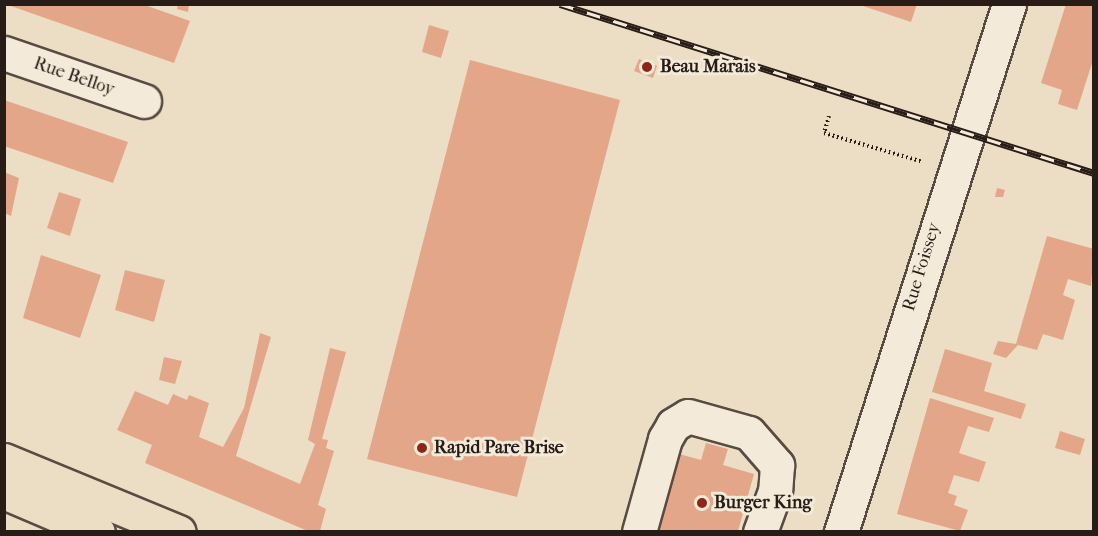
<!DOCTYPE html>
<style>
body{margin:0}
#map{position:relative;width:1098px;height:536px;overflow:hidden;background:#ecdec5;font-family:"IM FELL French Canon",serif}
div>[style]{position:absolute}
[style*='--x']{left:calc(var(--x)*1px);top:calc(var(--y)*1px);width:calc(var(--w)*1px);rotate:calc(var(--a)*1deg)}
.building>*{inset:0;background:#e4a688}
.path>*{height:4px;margin-top:-2px;transform-origin:0;background:repeating-linear-gradient(90deg,#271c16 0 1.5px,transparent 0 4.5px)}
.roads{filter:drop-shadow(2px 0 #584c42) drop-shadow(-2px 0 #584c42) drop-shadow(0 2px #584c42) drop-shadow(0 -2px #584c42)}
.minor>*{height:33px;margin:-16.5px;padding:0 16.5px;transform-origin:16.5px;border-radius:16.5px;background:#f3ead9}
.major>*{height:33px;margin:-16.5px;padding:0 16.5px;transform-origin:16.5px;border-radius:16.5px;background:#ecdec5}
.rail>*{height:7px;margin-top:-3.5px;transform-origin:0;background:repeating-linear-gradient(90deg,#f3ead9 0 14px,#271c16 0 28px);box-sizing:border-box;border-block:2px solid #271c16}
.dots>*{width:16px;height:16px;translate:-50% -50%;box-sizing:border-box;border:3px solid #f3ead9;border-radius:50%}
span{translate:-50% -50%;white-space:nowrap;text-align:center;line-height:1.15;-webkit-text-stroke:6px #f3ead9;paint-order:stroke}
.poi-label{font-size:18px;color:#271c16;font-weight:700}
.left{translate:0 -50%;text-align:left}
.street-label{font-size:18px;color:#271c16}
.frame{position:absolute;inset:0;border:6px solid #271c16;pointer-events:none}
</style>
<div id="map">
<div class="building">
<i style="clip-path:polygon(5px 4px,142px 4px,190px 21px,174px 63px)"></i>
<i style="clip-path:polygon(178px 4px,189px 4px,188px 12px,177px 9px)"></i>
<i style="clip-path:polygon(857px 4px,917px 4px,911px 22px)"></i>
<i style="clip-path:polygon(1066px 4px,1094px 4px,1094px 57px,1077px 110px,1058px 104px,1062px 90px,1041px 83px)"></i>
<i style="clip-path:polygon(429px 25px,449px 31px,441px 58px,422px 52px)"></i>
<i style="clip-path:polygon(639px 59px,657px 66px,653px 78px,634px 71px)"></i>
<i style="clip-path:polygon(470px 60px,620px 100px,517px 497px,367px 459px)"></i>
<i style="clip-path:polygon(4px 100px,128px 142px,113px 183px,4px 146px)"></i>
<i style="clip-path:polygon(4px 172px,19px 178px,11px 216px,4px 213px)"></i>
<i style="clip-path:polygon(997px 188px,1005px 190px,1003px 197px,995px 197px)"></i>
<i style="clip-path:polygon(59px 192px,81px 199px,70px 236px,47px 228px)"></i>
<i style="clip-path:polygon(1047px 236px,1094px 249px,1091px 286px,1068px 279px,1063px 295px,1075px 300px,1063px 340px,1043px 334px,1037px 350px,1018px 345px,1006px 358px,993px 354px,998px 341px,1016px 344px)"></i>
<i style="clip-path:polygon(41px 255px,101px 275px,80px 338px,23px 318px)"></i>
<i style="clip-path:polygon(125px 270px,165px 280px,154px 322px,115px 310px)"></i>
<i style="clip-path:polygon(260px 333px,271px 337px,236px 456px,300px 484px,315px 444px,308px 440px,330px 348px,346px 352px,322px 439px,328px 440px,326px 448px,334px 451px,318px 505px,326px 509px,320px 531px,308px 531px,145px 463px,152px 445px,117px 430px,135px 391px,168px 405px,173px 394px,187px 400px,189px 395px,209px 403px,199px 437px,223px 447px,244px 408px)"></i>
<i style="clip-path:polygon(945px 349px,992px 363px,984px 391px,1026px 404px,1021px 419px,932px 392px)"></i>
<i style="clip-path:polygon(164px 357px,182px 361px,175px 384px,159px 380px)"></i>
<i style="clip-path:polygon(930px 398px,994px 418px,989px 432px,968px 426px,959px 453px,986px 462px,979px 482px,954px 475px,948px 493px,957px 496px,954px 505px,968px 510px,960px 531px,897px 514px)"></i>
<i style="clip-path:polygon(1060px 431px,1085px 439px,1080px 455px,1055px 448px)"></i>
<i style="clip-path:polygon(706px 443px,728px 449px,723px 465px,754px 474px,738px 531px,651px 531px,672px 452px,701px 460px)"></i>
</div>
<div class="path">
<i style="--x:829;--y:116;--w:18;--a:106"></i>
<i style="--x:824;--y:133;--w:103;--a:16.3"></i>
</div>
<div class="roads">
<div class="minor">
<i style="--x:4;--y:53;--w:148;--a:18.9"></i>
<i style="--x:639;--y:532;--w:97;--a:-74.4"></i>
<i style="--x:665;--y:439;--w:16;--a:-60"></i>
<i style="--x:673;--y:425;--w:17;--a:-31"></i>
<i style="--x:688;--y:416;--w:63;--a:15.6"></i>
<i style="--x:749;--y:433;--w:43;--a:48.8"></i>
<i style="--x:777;--y:465;--w:26;--a:94"></i>
<i style="--x:775;--y:491;--w:44;--a:110.1"></i>
<i style="--x:841;--y:532;--w:554;--a:-72.35"></i>
</div>
<div class="major">
<i style="--x:4;--y:460;--w:189;--a:22.4"></i>
<i style="--x:4;--y:492;--w:102;--a:23.1"></i>
</div>
</div>
<div class="rail">
<i style="--x:560;--y:4;--w:560;--a:17.56"></i>
</div>
<div class="dots">
<i style="left:647px;top:67px;background:#8f2418"></i>
<i style="left:422px;top:448px;background:#8f2418"></i>
<i style="left:702px;top:503px;background:#8f2418"></i>
</div>
<div class="poi-label">
<span class="left" style="left:660px;top:67px">Beau Marais</span>
<span class="left" style="left:434px;top:448px">Rapid Pare Brise</span>
<span class="left" style="left:714px;top:503px">Burger King</span>
</div>
<div class="street-label">
<span style="left:74px;top:77px;rotate:19deg">Rue Belloy</span>
<span style="left:922px;top:267px;rotate:-73deg">Rue Foissey</span>
</div>
<div class="frame"></div>
</div>
